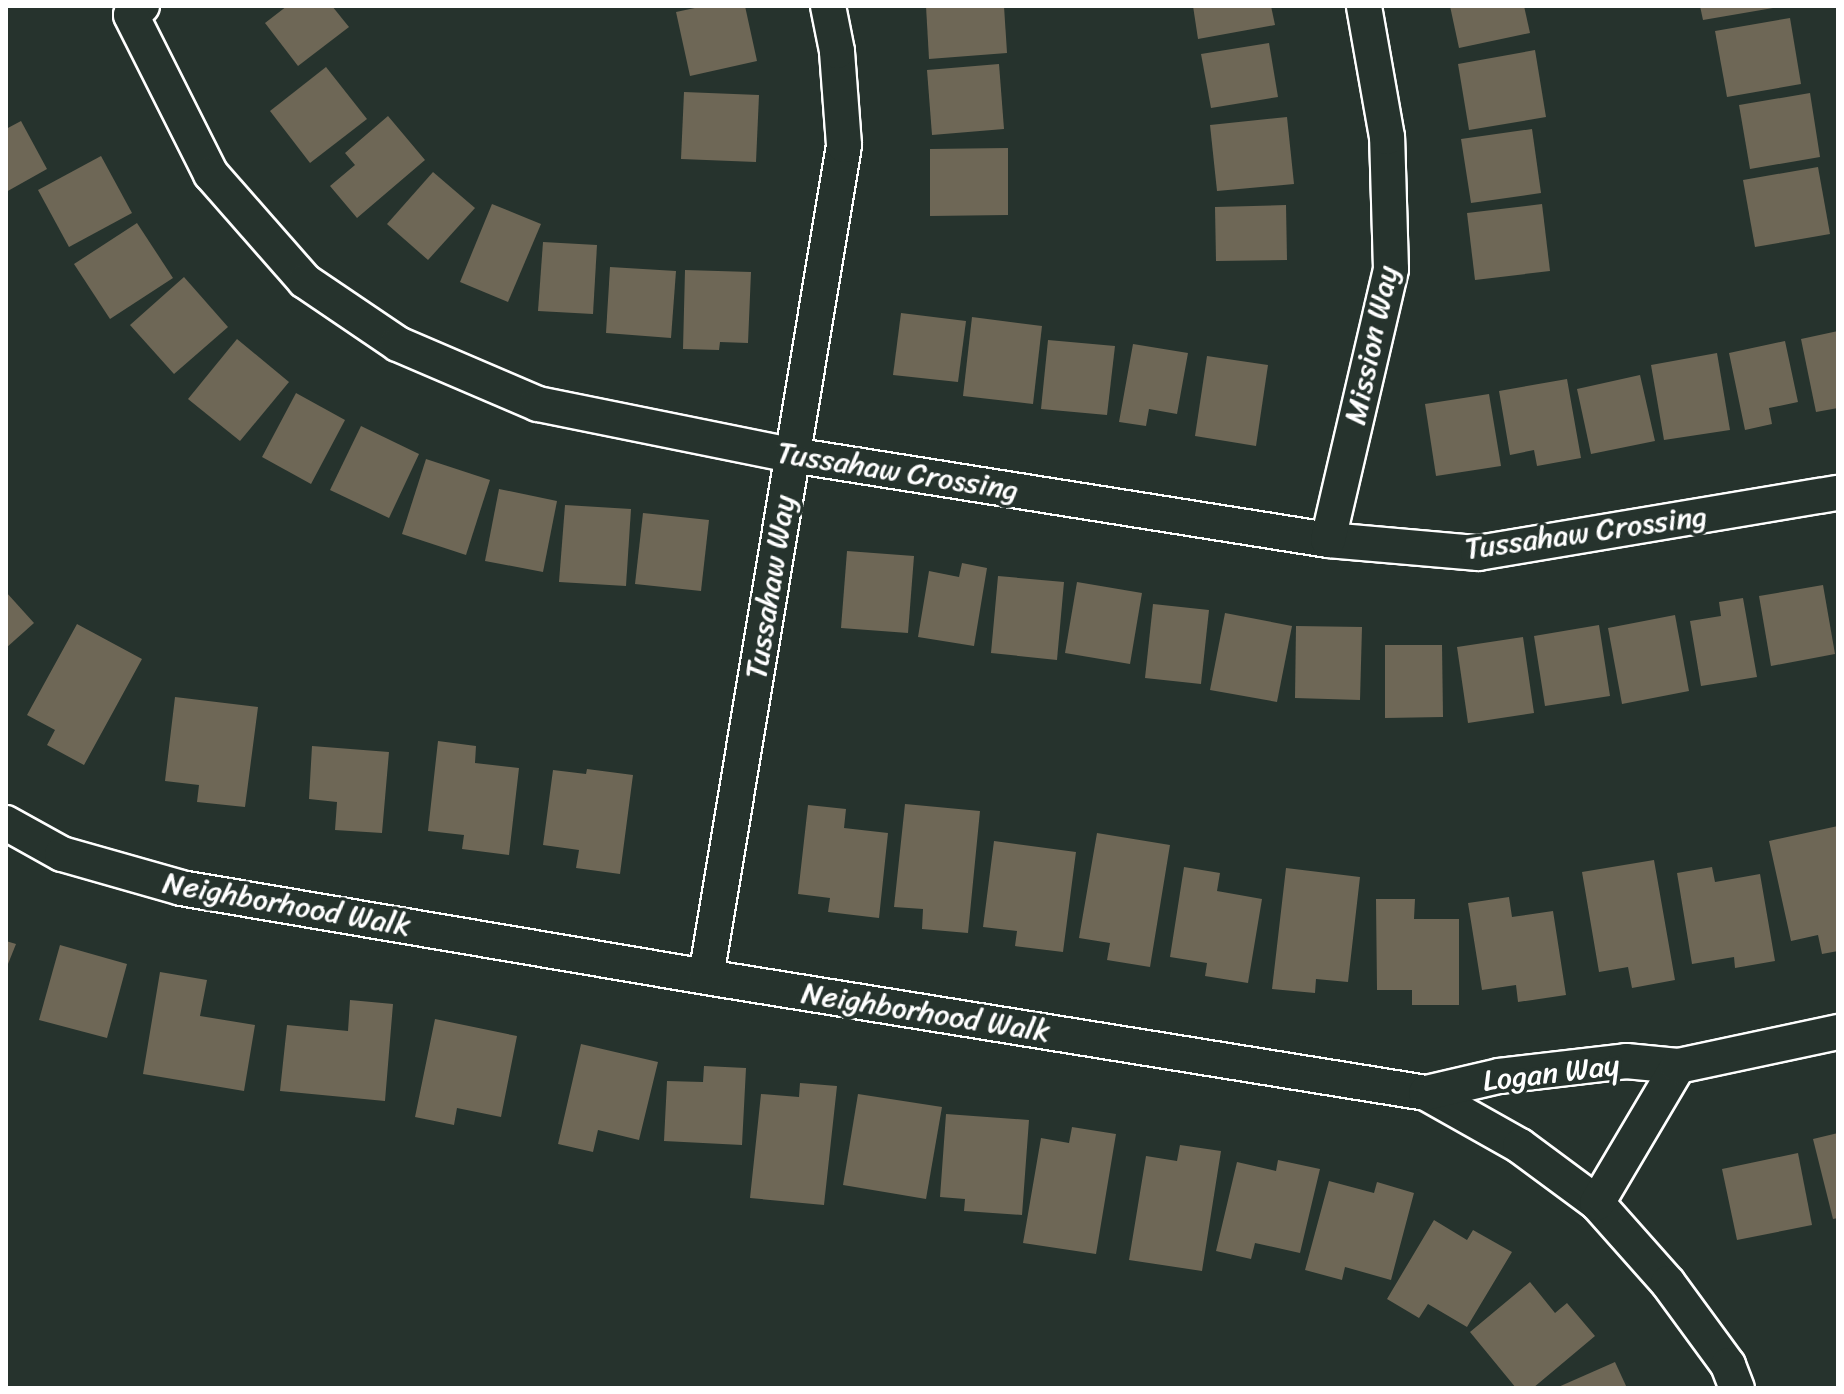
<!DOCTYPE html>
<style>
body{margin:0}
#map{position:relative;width:1844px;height:1394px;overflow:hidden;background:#26332d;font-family:Sriracha,sans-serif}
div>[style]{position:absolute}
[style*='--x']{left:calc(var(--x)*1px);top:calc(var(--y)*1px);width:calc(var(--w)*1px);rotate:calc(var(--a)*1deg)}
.building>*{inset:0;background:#6e6756}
.roads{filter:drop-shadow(2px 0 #fff) drop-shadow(-2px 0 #fff) drop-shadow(0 2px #fff) drop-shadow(0 -2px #fff)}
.street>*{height:34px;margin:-17px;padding:0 17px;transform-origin:17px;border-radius:17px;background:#26332d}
span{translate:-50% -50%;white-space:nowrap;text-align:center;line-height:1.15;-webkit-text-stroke:7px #26332d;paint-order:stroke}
.street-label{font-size:30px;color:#fff}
.frame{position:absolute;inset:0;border:8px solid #fff;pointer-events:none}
</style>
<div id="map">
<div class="building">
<i style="clip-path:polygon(287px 6px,332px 6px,349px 27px,298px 66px,265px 23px)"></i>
<i style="clip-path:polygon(704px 6px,745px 6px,757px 61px,690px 76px,676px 12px)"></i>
<i style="clip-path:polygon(926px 6px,1004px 6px,1007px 53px,929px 59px)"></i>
<i style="clip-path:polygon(1193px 6px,1271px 6px,1275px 25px,1198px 39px)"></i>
<i style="clip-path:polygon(1450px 6px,1524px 6px,1530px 33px,1459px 48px)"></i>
<i style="clip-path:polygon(1700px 6px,1773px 6px,1773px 8px,1703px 20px)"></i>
<i style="clip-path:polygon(1790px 18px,1801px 84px,1727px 97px,1715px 31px)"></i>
<i style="clip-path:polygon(1269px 43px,1278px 97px,1211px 108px,1201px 54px)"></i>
<i style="clip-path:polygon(1535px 50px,1546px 117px,1469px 130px,1458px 64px)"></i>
<i style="clip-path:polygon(999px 64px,1004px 129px,932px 135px,927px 70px)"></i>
<i style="clip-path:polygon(326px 67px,367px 119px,310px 163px,270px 111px)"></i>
<i style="clip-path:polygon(684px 92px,759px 95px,756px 162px,681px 159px)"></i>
<i style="clip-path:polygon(1810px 93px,1820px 157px,1750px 169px,1739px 105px)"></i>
<i style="clip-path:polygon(388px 116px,425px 160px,357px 218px,330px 186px,355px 165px,345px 153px)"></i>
<i style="clip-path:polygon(1287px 117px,1294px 184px,1217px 191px,1210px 125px)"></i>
<i style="clip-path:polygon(21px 121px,47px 169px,6px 192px,6px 129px)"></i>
<i style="clip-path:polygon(1532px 129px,1541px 193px,1471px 203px,1461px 139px)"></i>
<i style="clip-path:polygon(1008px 148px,1008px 215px,930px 216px,930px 149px)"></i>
<i style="clip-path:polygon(101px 156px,132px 213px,69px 247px,38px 190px)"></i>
<i style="clip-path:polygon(1818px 167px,1830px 234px,1755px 247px,1743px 180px)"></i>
<i style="clip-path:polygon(433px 172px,475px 208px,428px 260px,387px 224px)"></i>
<i style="clip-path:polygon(492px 204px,541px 224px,508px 302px,460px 282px)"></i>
<i style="clip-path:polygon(1542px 204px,1550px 271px,1475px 280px,1467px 213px)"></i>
<i style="clip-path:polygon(1286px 205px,1287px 260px,1216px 261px,1215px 207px)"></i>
<i style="clip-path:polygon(137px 223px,173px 278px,110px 319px,74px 264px)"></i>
<i style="clip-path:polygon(543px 242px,597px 245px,593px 314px,538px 311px)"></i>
<i style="clip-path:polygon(610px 267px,676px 271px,671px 338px,606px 333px)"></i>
<i style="clip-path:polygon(685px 270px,751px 272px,748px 343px,720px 342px,719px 350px,683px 349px)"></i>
<i style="clip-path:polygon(184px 277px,228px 327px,174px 374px,130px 325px)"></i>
<i style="clip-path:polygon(901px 313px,966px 321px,958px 382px,893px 375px)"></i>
<i style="clip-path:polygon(972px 317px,1042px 326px,1033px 404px,963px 396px)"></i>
<i style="clip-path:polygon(1838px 331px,1838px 408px,1816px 412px,1801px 339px)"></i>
<i style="clip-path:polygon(237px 339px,289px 382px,240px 441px,188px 399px)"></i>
<i style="clip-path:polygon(1048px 340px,1115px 346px,1107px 415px,1041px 409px)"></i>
<i style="clip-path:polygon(1785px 341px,1798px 402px,1769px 408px,1772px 424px,1745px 430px,1729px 353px)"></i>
<i style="clip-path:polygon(1133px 344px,1188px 353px,1177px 414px,1149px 409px,1146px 426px,1119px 422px)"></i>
<i style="clip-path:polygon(1717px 353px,1730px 430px,1664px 440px,1651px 365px)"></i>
<i style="clip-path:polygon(1207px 356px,1268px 365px,1256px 446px,1195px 436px)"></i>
<i style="clip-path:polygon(1640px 375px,1655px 441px,1591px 454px,1577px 389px)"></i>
<i style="clip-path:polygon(1567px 379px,1581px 458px,1537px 466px,1534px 450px,1510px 455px,1499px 391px)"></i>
<i style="clip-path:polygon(296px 393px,345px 420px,311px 484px,262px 457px)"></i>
<i style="clip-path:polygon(1489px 394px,1501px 466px,1436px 476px,1425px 404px)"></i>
<i style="clip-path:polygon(361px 426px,419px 454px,389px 518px,330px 490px)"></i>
<i style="clip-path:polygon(426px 459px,490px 480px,466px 555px,402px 534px)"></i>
<i style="clip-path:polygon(499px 489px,557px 501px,543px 572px,485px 561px)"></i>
<i style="clip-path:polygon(565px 505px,631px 509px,626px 586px,559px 582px)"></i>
<i style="clip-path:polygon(643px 513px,709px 520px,701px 591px,635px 584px)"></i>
<i style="clip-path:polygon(847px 551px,914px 556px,908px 633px,841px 628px)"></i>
<i style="clip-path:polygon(962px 563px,987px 568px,974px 646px,918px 637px,929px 571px,959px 577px)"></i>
<i style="clip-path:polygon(998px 576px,1064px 582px,1057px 660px,991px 653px)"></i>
<i style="clip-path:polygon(1077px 582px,1142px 593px,1130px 664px,1065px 653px)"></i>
<i style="clip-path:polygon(1823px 585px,1835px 654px,1771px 666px,1759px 596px)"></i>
<i style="clip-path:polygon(6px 592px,34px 623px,6px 648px)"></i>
<i style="clip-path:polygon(1743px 598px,1757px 677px,1701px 686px,1690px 621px,1721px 616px,1719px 602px)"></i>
<i style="clip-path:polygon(1153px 604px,1209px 610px,1201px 684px,1145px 678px)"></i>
<i style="clip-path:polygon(1225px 613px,1292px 626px,1277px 702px,1210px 690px)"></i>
<i style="clip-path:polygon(1675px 615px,1689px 691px,1622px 704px,1608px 628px)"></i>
<i style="clip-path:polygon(77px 624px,142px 659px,84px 765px,47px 745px,55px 730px,27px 715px)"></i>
<i style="clip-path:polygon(1599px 625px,1610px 696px,1545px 706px,1534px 636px)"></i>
<i style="clip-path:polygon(1296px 626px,1362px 627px,1360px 700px,1295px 698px)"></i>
<i style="clip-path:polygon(1523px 637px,1534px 713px,1468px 723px,1457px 647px)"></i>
<i style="clip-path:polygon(1385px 645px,1442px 645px,1443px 717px,1385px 718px)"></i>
<i style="clip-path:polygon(175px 697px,258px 707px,245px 807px,197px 802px,199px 785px,165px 781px)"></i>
<i style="clip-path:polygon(438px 741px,476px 746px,475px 763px,519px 768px,509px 855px,462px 849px,464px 835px,428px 831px)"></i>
<i style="clip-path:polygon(312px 746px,389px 752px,382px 833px,335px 830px,337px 802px,309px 799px)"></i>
<i style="clip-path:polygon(587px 769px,633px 775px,620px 874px,576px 868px,579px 850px,543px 845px,553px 770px,586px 774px)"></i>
<i style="clip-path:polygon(905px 804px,980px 811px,968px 933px,922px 929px,923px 909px,894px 907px)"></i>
<i style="clip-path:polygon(808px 805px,846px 809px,844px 828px,888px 833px,879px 918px,828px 912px,830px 898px,798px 894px)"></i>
<i style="clip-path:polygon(1838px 826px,1838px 951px,1822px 954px,1818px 935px,1791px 941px,1769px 841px)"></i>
<i style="clip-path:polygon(1097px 833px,1170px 845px,1150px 967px,1107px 960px,1110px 943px,1079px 938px)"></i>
<i style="clip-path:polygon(994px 841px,1076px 852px,1063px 952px,1015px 946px,1017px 931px,983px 927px)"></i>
<i style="clip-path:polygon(1654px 860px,1675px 980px,1632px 988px,1628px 967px,1599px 972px,1582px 872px)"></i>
<i style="clip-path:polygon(1184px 867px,1220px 873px,1217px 891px,1262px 899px,1248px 983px,1205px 976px,1207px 963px,1170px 957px)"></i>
<i style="clip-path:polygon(1712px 867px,1715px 882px,1760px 874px,1775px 961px,1735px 968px,1734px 957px,1692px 964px,1677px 873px)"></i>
<i style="clip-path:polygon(1286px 868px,1360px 877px,1348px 982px,1316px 979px,1315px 993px,1272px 989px)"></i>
<i style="clip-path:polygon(1509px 897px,1512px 917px,1553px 911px,1566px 995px,1518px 1002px,1516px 985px,1482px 990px,1468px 903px)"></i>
<i style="clip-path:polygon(1376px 899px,1415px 899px,1414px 919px,1459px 919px,1459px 1005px,1412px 1005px,1412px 990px,1377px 990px)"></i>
<i style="clip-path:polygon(6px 941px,16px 944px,6px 969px)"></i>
<i style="clip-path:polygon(60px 945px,127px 964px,107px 1038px,39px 1020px)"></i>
<i style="clip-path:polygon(160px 972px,207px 980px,200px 1016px,255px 1025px,244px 1091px,143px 1074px)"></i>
<i style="clip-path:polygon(350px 1000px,393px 1004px,385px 1101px,280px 1091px,287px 1025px,348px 1031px)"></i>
<i style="clip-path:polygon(435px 1019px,517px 1036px,501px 1117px,457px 1108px,454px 1125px,415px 1117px)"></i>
<i style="clip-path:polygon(581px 1044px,658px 1062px,639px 1140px,598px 1130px,593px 1152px,558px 1144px)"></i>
<i style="clip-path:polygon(704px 1066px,746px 1068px,742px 1145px,664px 1141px,667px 1081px,703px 1082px)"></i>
<i style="clip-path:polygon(800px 1083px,837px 1086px,824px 1205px,750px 1198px,761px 1094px,799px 1097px)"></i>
<i style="clip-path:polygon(858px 1094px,942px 1107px,926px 1199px,843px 1185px)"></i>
<i style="clip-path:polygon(946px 1114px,1029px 1120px,1022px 1215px,964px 1211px,965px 1199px,940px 1197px)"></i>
<i style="clip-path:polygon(1072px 1127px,1116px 1134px,1096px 1254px,1023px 1243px,1041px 1138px,1069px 1143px)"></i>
<i style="clip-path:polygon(1838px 1133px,1838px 1218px,1833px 1219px,1813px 1139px)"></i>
<i style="clip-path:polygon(1180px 1145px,1221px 1151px,1202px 1271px,1129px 1260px,1146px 1156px,1177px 1161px)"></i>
<i style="clip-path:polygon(1798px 1153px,1812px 1225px,1737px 1240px,1722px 1169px)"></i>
<i style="clip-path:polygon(1278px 1160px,1320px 1169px,1300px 1253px,1255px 1243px,1251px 1259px,1216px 1251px,1237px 1162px,1276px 1171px)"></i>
<i style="clip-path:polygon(1329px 1181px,1374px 1193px,1377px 1182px,1414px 1193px,1391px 1280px,1345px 1267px,1342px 1280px,1305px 1270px)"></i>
<i style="clip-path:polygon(1434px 1220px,1467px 1240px,1473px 1230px,1512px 1252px,1467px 1327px,1428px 1304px,1419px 1318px,1387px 1299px)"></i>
<i style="clip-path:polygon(1530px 1282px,1555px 1313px,1567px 1303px,1595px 1336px,1533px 1388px,1516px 1388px,1470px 1332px)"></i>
<i style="clip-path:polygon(1615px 1362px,1627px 1388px,1556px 1388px)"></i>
</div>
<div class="roads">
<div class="street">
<i style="--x:142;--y:6;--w:14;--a:141"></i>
<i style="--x:131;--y:15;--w:178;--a:63.3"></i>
<i style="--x:211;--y:174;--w:142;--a:48.7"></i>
<i style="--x:305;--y:281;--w:112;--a:34.1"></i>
<i style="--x:398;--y:344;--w:152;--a:23.2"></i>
<i style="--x:538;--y:404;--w:259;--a:11.4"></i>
<i style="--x:792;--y:455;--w:543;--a:9.01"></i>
<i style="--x:1328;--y:540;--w:151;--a:5"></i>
<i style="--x:1478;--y:553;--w:365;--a:-9.5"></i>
<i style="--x:1328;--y:540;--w:278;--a:-76.9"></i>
<i style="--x:1391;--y:269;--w:132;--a:-91.7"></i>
<i style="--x:1387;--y:137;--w:133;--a:-100"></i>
<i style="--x:6;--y:823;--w:64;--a:29"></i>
<i style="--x:62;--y:854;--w:124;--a:15.9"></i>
<i style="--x:181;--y:888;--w:532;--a:9.62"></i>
<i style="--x:706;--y:977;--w:729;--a:9.15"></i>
<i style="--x:1426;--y:1093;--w:108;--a:29.4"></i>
<i style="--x:1520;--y:1146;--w:96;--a:36.5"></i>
<i style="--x:1597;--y:1203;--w:107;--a:48.4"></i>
<i style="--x:1668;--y:1283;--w:102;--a:53.8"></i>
<i style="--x:1728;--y:1365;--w:25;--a:69"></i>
<i style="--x:706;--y:977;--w:843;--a:-80.58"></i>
<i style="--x:844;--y:145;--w:94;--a:-94.3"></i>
<i style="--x:837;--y:51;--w:46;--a:-101.3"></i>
<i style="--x:1426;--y:1093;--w:75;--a:-13.1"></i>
<i style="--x:1499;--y:1076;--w:128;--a:-6.7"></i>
<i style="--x:1626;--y:1061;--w:52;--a:5.5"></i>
<i style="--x:1597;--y:1203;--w:159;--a:-59.4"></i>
<i style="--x:1678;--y:1066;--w:164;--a:-12"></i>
</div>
</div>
<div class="street-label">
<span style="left:1371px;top:345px;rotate:-78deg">Mission Way</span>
<span style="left:898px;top:471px;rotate:9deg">Tussahaw Crossing</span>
<span style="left:1586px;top:532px;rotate:-8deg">Tussahaw Crossing</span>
<span style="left:770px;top:587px;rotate:-81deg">Tussahaw Way</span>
<span style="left:287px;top:904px;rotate:10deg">Neighborhood Walk</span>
<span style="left:926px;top:1012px;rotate:9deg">Neighborhood Walk</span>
<span style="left:1551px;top:1073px;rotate:-7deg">Logan Way</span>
</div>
<div class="frame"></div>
</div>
